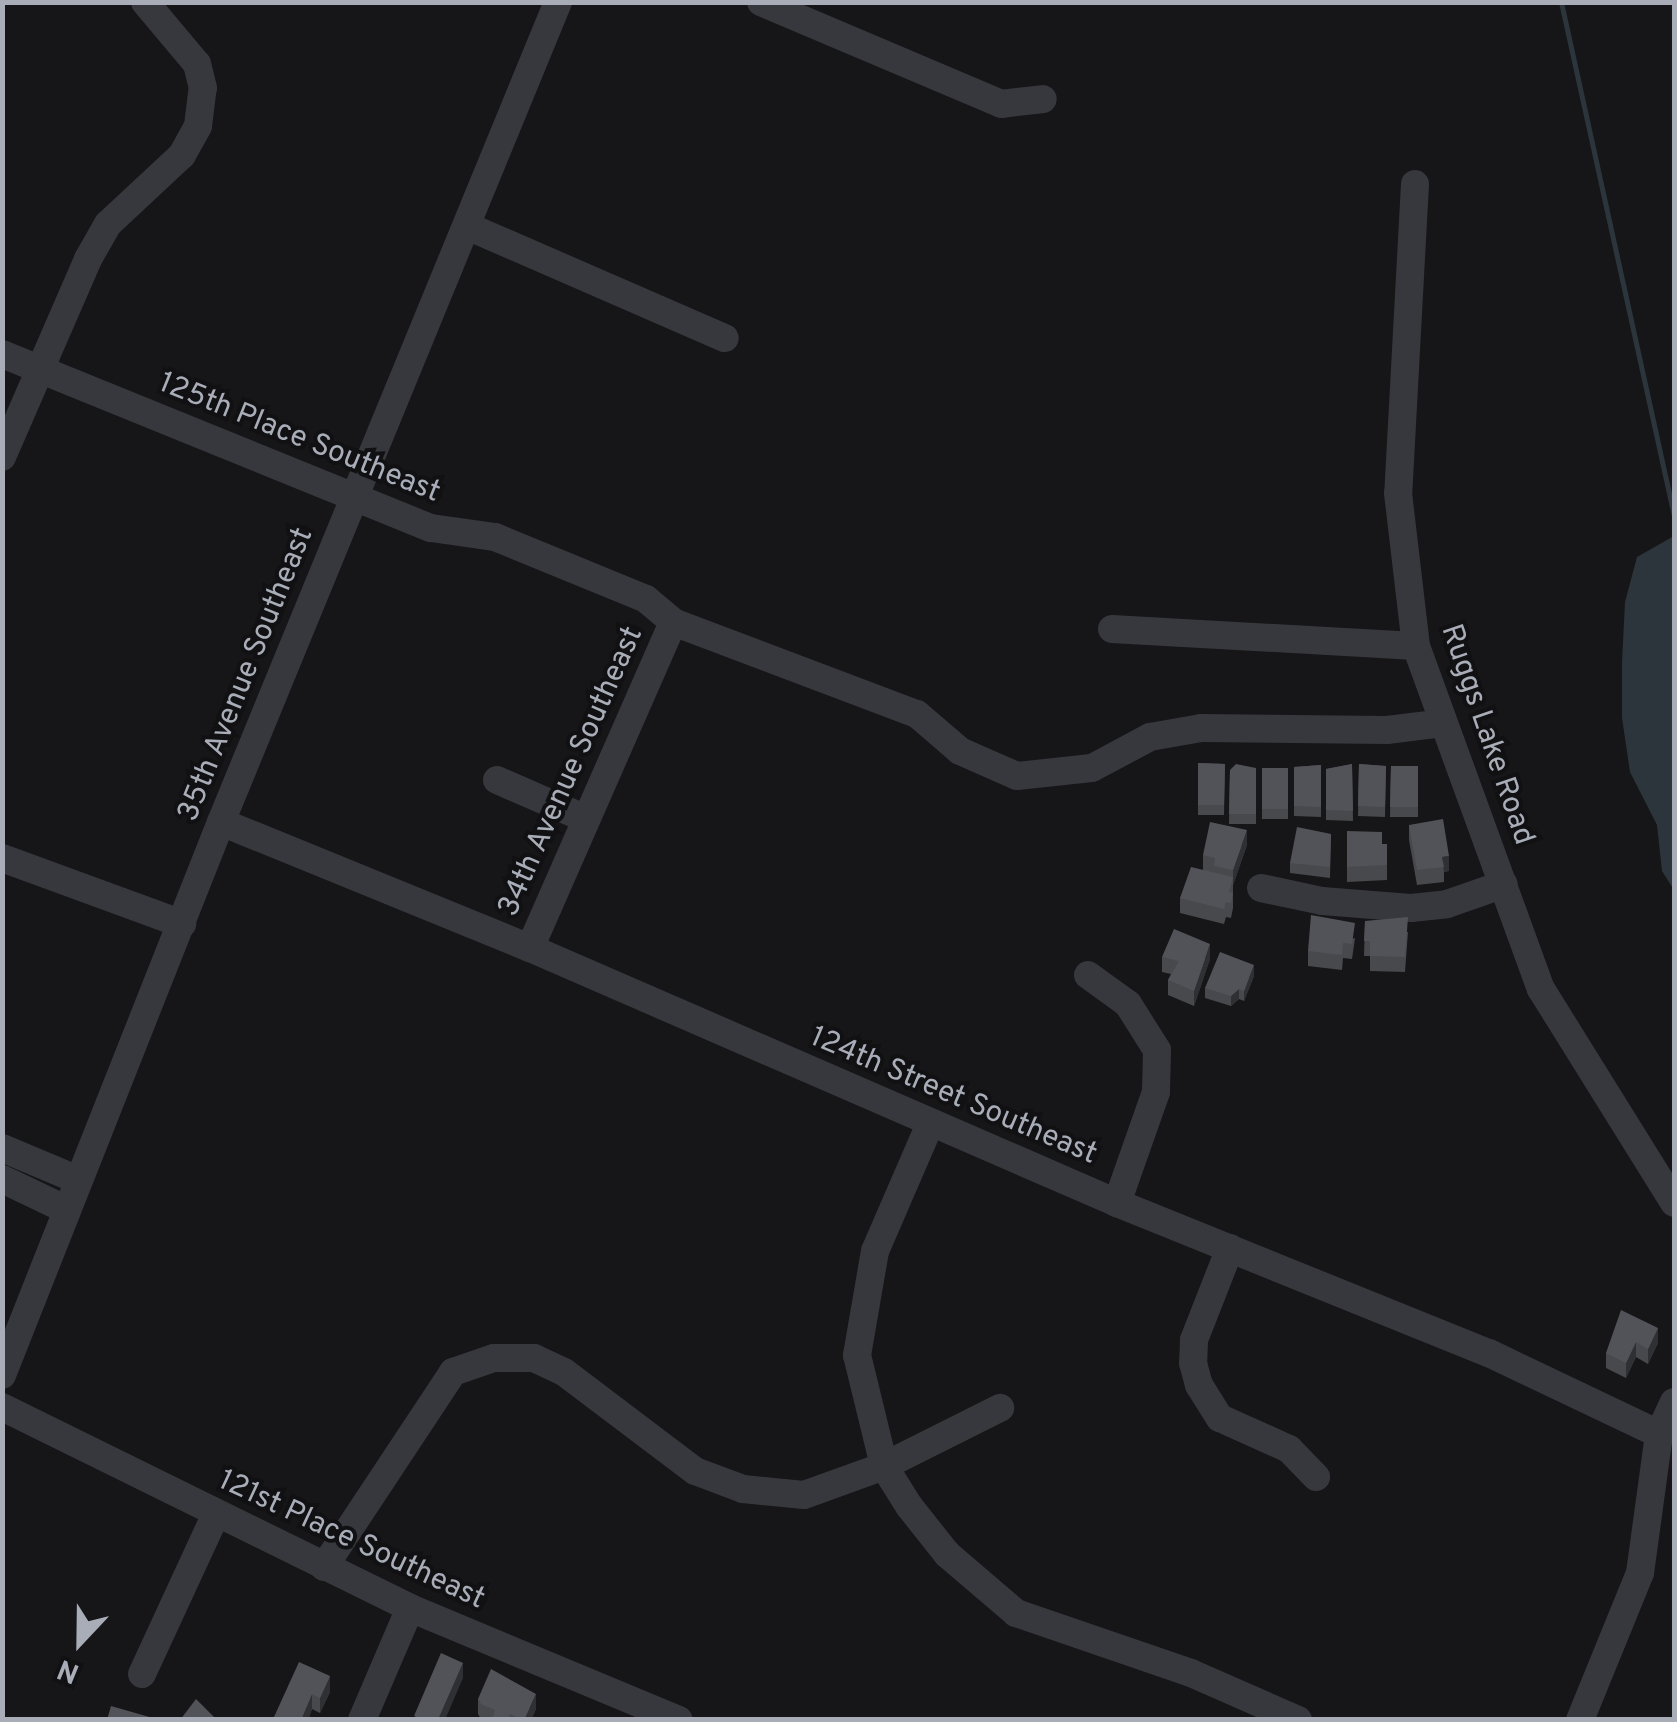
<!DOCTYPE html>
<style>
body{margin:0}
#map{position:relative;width:1677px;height:1722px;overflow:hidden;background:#161618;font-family:Overpass,sans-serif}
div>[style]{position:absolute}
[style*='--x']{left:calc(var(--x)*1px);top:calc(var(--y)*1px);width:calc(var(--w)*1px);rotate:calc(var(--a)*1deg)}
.water>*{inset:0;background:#2c353c}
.stream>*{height:5px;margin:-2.5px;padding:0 2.5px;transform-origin:2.5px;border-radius:2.5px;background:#2c353c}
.minor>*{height:28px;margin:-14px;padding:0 14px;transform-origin:14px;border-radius:14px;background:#37383d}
.wall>*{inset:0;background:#47494d}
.shaded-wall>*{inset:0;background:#2f3033}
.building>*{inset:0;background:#525359}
span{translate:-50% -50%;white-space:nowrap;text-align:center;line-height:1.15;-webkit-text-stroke:8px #111113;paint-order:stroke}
.street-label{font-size:30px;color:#a8adb8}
.frame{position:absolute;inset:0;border:5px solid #a8adb8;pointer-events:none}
.north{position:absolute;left:30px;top:1592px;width:100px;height:100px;-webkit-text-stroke:8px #111113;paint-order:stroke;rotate:202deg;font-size:28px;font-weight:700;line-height:40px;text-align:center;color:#a8adb8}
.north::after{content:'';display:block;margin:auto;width:35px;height:45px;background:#a8adb8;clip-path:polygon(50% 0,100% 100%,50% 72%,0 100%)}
</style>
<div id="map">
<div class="water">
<i style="clip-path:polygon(1674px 536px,1674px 890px,1662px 871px,1657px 825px,1630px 772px,1622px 718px,1622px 662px,1625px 602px,1637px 557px)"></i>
</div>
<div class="stream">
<i style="--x:1561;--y:2;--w:526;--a:77.6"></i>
</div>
<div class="minor">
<i style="--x:761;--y:2;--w:261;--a:23"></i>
<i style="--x:1001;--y:104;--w:42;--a:-6.8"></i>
<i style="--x:1415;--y:184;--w:309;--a:93.1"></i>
<i style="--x:1398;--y:493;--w:154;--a:83.3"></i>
<i style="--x:1416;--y:646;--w:365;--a:70"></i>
<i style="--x:1541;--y:989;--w:252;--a:58.1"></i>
<i style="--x:467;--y:226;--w:281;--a:23.5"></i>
<i style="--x:2;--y:354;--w:463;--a:22.1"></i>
<i style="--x:431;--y:528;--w:65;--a:8"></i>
<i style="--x:495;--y:537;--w:163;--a:22.3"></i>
<i style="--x:646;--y:599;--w:35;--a:40"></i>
<i style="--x:673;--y:622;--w:261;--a:20.7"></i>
<i style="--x:917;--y:714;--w:57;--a:40.7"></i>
<i style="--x:960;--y:751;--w:62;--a:23.7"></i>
<i style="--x:1017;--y:776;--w:75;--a:-6.1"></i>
<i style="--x:1092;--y:768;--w:66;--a:-28.1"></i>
<i style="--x:1150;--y:737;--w:52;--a:-10"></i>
<i style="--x:1201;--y:728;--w:186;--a:0.6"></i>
<i style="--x:1387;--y:730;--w:56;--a:-7.1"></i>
<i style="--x:2;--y:457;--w:216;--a:-66.5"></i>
<i style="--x:88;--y:259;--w:40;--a:-60.3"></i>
<i style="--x:108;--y:224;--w:101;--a:-43"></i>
<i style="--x:182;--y:155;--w:33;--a:-61"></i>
<i style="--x:198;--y:126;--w:38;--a:-83"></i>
<i style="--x:203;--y:88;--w:25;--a:-104"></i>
<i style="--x:197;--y:64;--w:81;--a:-130"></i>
<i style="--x:1112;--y:629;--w:304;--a:3.2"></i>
<i style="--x:497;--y:780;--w:95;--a:23.6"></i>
<i style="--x:221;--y:822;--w:334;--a:22.2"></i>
<i style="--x:530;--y:948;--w:640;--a:23.48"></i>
<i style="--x:1117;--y:1203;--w:401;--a:22"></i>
<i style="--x:1489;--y:1353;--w:188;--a:25.5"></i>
<i style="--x:2;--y:858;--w:192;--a:20.1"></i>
<i style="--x:1261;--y:888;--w:62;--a:12"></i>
<i style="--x:1322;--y:901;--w:89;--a:4.5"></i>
<i style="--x:1411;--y:908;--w:36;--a:-6"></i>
<i style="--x:1447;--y:904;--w:60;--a:-19.3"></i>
<i style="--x:530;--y:948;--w:356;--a:-66.3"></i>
<i style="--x:1088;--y:975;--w:49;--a:35.9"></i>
<i style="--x:1128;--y:1004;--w:54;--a:57.8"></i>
<i style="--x:1157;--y:1050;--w:42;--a:91.4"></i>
<i style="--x:1156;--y:1092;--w:118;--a:109.4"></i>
<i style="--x:930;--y:1124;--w:138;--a:113.4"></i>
<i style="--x:875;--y:1251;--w:106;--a:99.8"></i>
<i style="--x:857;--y:1355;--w:114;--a:76.3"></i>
<i style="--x:884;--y:1466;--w:130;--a:-26.6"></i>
<i style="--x:2;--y:1148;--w:82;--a:22.8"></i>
<i style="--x:2;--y:1179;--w:72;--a:25.5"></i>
<i style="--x:1230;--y:1248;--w:99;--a:111.4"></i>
<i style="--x:1194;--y:1340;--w:23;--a:92"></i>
<i style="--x:1193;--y:1363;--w:23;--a:75"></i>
<i style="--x:1199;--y:1385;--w:39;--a:58"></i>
<i style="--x:1220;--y:1418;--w:76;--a:24.2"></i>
<i style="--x:1289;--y:1449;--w:39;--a:46"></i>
<i style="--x:2;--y:1375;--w:595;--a:-68.4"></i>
<i style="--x:221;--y:822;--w:887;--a:-67.66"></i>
<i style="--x:2;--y:1407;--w:455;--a:26.2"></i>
<i style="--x:410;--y:1608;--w:291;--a:22.6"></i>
<i style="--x:324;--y:1567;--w:234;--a:-56.5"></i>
<i style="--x:453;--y:1372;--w:43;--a:-18.9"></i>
<i style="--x:494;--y:1358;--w:40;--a:0"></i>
<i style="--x:534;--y:1358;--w:33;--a:25"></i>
<i style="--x:564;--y:1372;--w:164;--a:37.1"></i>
<i style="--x:695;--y:1471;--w:51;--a:20.6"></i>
<i style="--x:743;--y:1489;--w:61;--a:5.6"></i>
<i style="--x:804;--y:1495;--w:85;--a:-19.9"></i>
<i style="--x:884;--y:1466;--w:47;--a:58"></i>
<i style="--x:909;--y:1506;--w:61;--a:51.6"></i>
<i style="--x:947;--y:1554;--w:91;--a:40.5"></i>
<i style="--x:1016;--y:1613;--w:185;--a:18.9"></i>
<i style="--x:1191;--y:1673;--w:117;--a:23.7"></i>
<i style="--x:142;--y:1674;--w:176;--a:-65.2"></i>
<i style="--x:362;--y:1720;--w:122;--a:-66.8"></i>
<i style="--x:1580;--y:1720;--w:159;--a:-67.8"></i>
<i style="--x:1640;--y:1573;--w:140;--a:-82.2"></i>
<i style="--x:1659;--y:1434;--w:35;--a:-65"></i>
</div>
<div class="wall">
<i style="clip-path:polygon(1198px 763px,1225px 764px,1224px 815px,1198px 815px)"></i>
<i style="clip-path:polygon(1352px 764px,1353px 821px,1326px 820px,1326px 769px)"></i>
<i style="clip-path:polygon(1359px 764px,1386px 766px,1385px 817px,1358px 816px)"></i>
<i style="clip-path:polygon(1321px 765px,1321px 817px,1294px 816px,1294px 767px)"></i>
<i style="clip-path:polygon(1391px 766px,1418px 766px,1418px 817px,1390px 817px)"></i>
<i style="clip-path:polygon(1256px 768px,1256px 824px,1229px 824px,1230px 770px)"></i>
<i style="clip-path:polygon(1262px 768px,1288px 768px,1288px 819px,1262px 819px)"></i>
<i style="clip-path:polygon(1409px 825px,1449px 871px,1444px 872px,1444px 882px,1417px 885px,1409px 840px)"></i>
<i style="clip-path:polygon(1347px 831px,1382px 844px,1387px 844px,1387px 880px,1347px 882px)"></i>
<i style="clip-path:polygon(1331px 834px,1330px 878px,1290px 873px,1290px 863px)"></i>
<i style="clip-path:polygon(1247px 845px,1233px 885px,1233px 908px,1231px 918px,1226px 917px,1224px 924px,1180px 913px,1180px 898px,1203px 870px,1203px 855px)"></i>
<i style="clip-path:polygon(1365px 921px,1408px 932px,1405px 972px,1370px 971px,1370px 956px,1364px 956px)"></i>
<i style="clip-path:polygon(1355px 938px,1352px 959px,1343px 958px,1342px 970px,1308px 966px,1308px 951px)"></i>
<i style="clip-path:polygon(1162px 957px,1210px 959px,1194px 1006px,1168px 995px,1168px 980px,1171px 974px,1162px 972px)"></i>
<i style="clip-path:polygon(1254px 976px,1244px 1001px,1239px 999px,1231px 1006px,1205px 998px,1205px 988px)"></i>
<i style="clip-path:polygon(1658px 1328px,1658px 1343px,1648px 1364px,1636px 1357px,1626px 1378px,1606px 1368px,1606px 1353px)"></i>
<i style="clip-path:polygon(330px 1676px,330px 1692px,320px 1713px,312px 1709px,308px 1720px,274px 1720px,274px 1717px)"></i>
<i style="clip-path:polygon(478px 1699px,536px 1709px,531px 1720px,481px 1719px,478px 1714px)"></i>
</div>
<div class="shaded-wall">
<i style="clip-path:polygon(1247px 830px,1247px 845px,1233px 885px,1233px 870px)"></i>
<i style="clip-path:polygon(1449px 856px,1449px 871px,1444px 872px,1442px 857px)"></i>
<i style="clip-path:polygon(1210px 944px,1210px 959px,1194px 1006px,1194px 991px)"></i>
<i style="clip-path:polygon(1254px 965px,1254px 976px,1244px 1001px,1244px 991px)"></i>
<i style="clip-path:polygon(1239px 989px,1239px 999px,1231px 1006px,1231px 996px)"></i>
<i style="clip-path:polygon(1658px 1328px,1658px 1343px,1648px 1364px,1648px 1349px)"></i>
<i style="clip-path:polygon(1636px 1342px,1636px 1357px,1626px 1378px,1626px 1363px)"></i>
<i style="clip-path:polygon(463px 1663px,463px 1678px,445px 1720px,438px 1720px)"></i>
<i style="clip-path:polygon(330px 1676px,330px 1692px,320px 1713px,320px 1698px)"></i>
<i style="clip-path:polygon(312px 1694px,312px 1709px,308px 1720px,301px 1720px)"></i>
<i style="clip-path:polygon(536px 1694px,536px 1709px,531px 1720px,524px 1720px)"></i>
</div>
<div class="building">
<i style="clip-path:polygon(1198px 763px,1225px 764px,1224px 805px,1198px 805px)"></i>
<i style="clip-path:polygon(1236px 764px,1256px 768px,1256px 814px,1229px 814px,1230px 770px)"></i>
<i style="clip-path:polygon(1352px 764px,1353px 811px,1326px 810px,1326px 769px)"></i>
<i style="clip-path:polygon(1359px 764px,1386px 766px,1385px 807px,1358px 806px)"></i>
<i style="clip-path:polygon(1321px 765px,1321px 807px,1294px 806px,1294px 767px)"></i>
<i style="clip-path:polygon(1391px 766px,1418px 766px,1418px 807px,1390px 807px)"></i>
<i style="clip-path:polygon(1262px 768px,1288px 768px,1288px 809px,1262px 809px)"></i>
<i style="clip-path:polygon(1443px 819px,1449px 856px,1442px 857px,1444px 867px,1417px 870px,1409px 825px)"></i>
<i style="clip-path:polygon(1210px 822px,1247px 830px,1233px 870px,1214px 866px,1215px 858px,1203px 855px)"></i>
<i style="clip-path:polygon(1297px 827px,1331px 834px,1330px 867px,1290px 863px)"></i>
<i style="clip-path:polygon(1347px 831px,1382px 832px,1382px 844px,1387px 844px,1387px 865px,1347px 867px)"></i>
<i style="clip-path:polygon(1191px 867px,1233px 877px,1229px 892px,1233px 893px,1231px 903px,1226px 902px,1224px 909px,1180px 898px)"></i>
<i style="clip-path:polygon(1311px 915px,1355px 923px,1352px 944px,1343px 943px,1342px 955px,1308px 951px)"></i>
<i style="clip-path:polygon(1408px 917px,1405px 957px,1370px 956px,1370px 941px,1364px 941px,1365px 921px)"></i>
<i style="clip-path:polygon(1174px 929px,1210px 944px,1194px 991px,1168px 980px,1179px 961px,1162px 957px)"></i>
<i style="clip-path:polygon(1220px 952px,1254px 965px,1244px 991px,1239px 989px,1231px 996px,1205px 988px)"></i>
<i style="clip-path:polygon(1621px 1310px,1658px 1328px,1648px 1349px,1636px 1342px,1626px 1363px,1606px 1353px)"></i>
<i style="clip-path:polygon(441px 1653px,463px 1663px,438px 1720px,423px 1720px,414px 1716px)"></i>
<i style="clip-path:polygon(299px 1662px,330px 1676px,320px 1698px,312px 1694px,301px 1720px,281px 1720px,274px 1717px)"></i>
<i style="clip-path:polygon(491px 1669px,536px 1694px,524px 1720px,510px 1714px,508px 1720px,492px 1720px,495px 1710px,481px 1704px,478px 1699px)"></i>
<i style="clip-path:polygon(196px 1699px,217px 1720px,180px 1720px)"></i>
<i style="clip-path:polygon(111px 1706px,153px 1718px,152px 1720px,107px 1720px)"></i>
</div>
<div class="street-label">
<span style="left:299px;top:439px;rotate:22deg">125th Place Southeast</span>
<span style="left:247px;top:675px;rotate:-68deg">35th Avenue Southeast</span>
<span style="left:1486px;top:735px;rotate:71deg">Ruggs Lake Road</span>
<span style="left:572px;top:772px;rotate:-66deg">34th Avenue Southeast</span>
<span style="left:953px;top:1097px;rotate:23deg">124th Street Southeast</span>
<span style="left:351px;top:1541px;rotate:25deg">121st Place Southeast</span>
</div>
<div class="frame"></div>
<div class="north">N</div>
</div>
